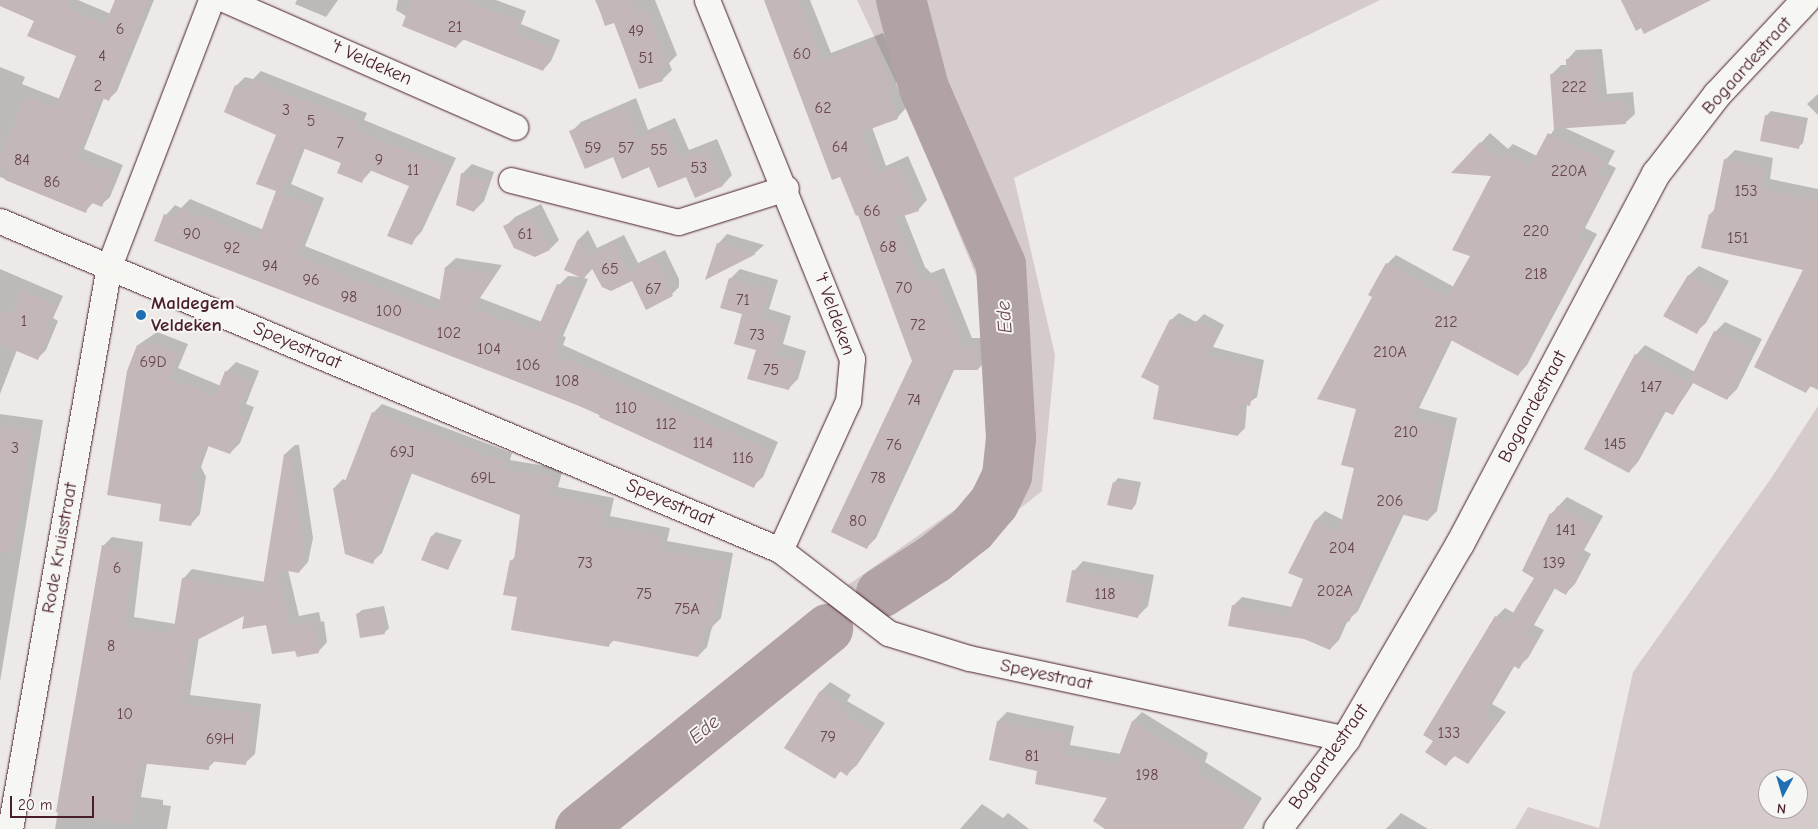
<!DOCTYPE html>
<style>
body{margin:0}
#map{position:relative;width:1818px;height:829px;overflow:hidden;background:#ece9e6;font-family:"Comic Neue",sans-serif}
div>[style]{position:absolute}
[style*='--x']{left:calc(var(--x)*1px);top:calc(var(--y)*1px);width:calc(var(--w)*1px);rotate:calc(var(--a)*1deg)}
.green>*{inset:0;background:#d4cbca}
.shadow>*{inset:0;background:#0003}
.river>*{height:50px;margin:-25px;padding:0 25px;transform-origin:25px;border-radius:25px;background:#b1a2a3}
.building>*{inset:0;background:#c4b7b7}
.roads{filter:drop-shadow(0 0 1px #4a1f2b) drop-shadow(0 0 1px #4a1f2b)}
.street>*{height:25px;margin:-12.5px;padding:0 12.5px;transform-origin:12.5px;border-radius:12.5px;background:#f6f6f2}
.secondary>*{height:28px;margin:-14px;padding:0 14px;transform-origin:14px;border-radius:14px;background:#f6f6f2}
.dots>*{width:14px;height:14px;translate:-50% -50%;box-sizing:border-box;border:2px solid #f6f6f2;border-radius:50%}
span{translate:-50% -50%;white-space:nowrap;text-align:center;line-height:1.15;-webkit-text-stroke:4px #f6f6f2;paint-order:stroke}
.number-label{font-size:16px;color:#68454e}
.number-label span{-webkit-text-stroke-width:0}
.street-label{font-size:19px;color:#4a1f2b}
.poi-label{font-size:19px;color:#4a1f2b;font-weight:700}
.left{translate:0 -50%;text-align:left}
.water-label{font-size:20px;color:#6e4d55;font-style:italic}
.north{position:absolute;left:1758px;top:769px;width:50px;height:50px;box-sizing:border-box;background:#f6f6f2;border:1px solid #b1a0a2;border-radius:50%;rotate:186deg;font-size:14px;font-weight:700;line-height:20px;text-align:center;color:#4a1f2b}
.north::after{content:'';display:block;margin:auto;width:18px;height:22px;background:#1f6fb2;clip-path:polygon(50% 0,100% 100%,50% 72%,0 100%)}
.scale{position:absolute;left:10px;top:796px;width:84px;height:22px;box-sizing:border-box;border:2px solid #4a1f2b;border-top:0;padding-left:6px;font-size:15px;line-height:18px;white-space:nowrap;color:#4a1f2b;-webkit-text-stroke:4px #f6f6f2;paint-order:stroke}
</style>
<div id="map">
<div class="green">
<i style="clip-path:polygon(857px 0,1380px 0,1014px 178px,1055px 355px,1042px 491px,888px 613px,848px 585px,990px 485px,977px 278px,902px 95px)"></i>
<i style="clip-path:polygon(evenodd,1818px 406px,1818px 829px,1515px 829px,1528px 807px,1599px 828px,1633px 672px,1770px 480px,1818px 406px,1768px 779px,1798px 779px,1798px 809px,1768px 809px,1768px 779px)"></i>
</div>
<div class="shadow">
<i style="clip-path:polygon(0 0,78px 0,111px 14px,116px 0,154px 0,117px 91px,108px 100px,104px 98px,84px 149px,123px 165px,110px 197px,101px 205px,94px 202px,85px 211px,0 177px,0 67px,25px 77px,22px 84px,60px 99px,77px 55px,35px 21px,0 5px)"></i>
<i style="clip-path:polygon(297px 0,338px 0,326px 17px,295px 4px)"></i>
<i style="clip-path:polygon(398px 0,496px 0,526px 11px,521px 24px,560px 40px,551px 61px,543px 70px,465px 38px,456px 47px,396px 10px)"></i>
<i style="clip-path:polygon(595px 0,655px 0,677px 55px,669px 63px,672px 70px,662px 80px,615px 22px,606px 24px)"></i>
<i style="clip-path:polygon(769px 0,810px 0,831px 53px,883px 33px,901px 78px,896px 83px,906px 108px,897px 118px,872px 127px,886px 166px,908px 156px,927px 200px,918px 210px,904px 214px,925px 267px,931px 273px,944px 268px,972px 338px,988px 338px,987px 360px,978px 369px,955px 368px,876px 538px,867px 547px,913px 361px,858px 214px)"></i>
<i style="clip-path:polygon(1602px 49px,1607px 94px,1633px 92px,1635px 114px,1625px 123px,1563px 127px,1615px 151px,1608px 164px,1616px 168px,1585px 228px,1597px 234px,1527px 365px,1518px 375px,1452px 340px,1419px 408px,1457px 418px,1437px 511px,1428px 520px,1404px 514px,1358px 611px,1348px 620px,1339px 640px,1330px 649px,1233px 606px,1242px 597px,1292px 607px,1304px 579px,1316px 520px,1325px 511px,1343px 520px,1356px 467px,1358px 408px,1374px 296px,1387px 264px,1396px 255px,1454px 287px,1472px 255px,1493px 175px,1454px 172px,1490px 133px,1508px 149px,1513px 144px,1537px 156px,1555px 128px,1551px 75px,1561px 65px,1567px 65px,1567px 60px,1576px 50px)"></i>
<i style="clip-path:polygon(261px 71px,367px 113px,364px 120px,456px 158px,422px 231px,413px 241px,411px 185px,372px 170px,361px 182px,343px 162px,305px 148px,291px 184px,324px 198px,305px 246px,441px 300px,446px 267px,456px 258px,502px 265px,480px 298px,542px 322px,559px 285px,568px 276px,581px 277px,565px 270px,579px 239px,588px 230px,597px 248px,624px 235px,638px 263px,665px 250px,679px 279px,679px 287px,669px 297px,632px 279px,593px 268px,584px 278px,588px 279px,563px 336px,566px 337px,563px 345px,778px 442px,763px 477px,753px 486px,166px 215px,175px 205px,181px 208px,190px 199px,264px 230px,278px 191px,278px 134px,236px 86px,245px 77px,253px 79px)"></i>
<i style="clip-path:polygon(1818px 94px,1818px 115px,1807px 104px)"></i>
<i style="clip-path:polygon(636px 98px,648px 130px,675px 118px,689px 150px,717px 139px,732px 175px,723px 185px,613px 155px,571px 132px,581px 122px)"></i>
<i style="clip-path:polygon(1771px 111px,1808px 118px,1803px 143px,1798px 147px,1761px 140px,1767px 115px)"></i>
<i style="clip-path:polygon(1735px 150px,1773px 158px,1770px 179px,1818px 189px,1818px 388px,1812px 385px,1805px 392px,1804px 269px,1710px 214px,1715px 209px,1725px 160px)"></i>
<i style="clip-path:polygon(472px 164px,494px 172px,484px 201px,474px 211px,457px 204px,462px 174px)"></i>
<i style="clip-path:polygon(541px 204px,559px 240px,550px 249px,535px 256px,505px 227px,515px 217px)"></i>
<i style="clip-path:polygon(727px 234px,764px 245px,755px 253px,708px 278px,718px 244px)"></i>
<i style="clip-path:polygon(1699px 266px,1729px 281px,1706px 323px,1696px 332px,1665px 316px,1689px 275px)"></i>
<i style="clip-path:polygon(0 269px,63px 296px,53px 318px,58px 321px,46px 350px,37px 359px,17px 350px,0 394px)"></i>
<i style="clip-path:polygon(740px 269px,778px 280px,769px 309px,791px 316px,783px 344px,806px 351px,798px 379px,788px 389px,758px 349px,730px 279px)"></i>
<i style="clip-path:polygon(1179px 313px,1196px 322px,1204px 314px,1224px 325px,1213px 347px,1264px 360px,1257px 397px,1247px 404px,1245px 428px,1238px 435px,1171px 320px)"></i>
<i style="clip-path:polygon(1725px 322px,1762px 339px,1737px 389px,1727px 399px,1694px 382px,1673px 414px,1666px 411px,1638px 462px,1629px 472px,1636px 355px,1645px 345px,1695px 372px,1715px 332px)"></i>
<i style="clip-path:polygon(157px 332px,188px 344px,178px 368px,221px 386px,226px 372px,236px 362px,259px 371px,246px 404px,254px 407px,240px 443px,230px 453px,209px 445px,201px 467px,206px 477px,200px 514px,191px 524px,162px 503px,128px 372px,138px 345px)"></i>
<i style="clip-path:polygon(382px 404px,512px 453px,510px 460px,563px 469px,558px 487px,614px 498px,610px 516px,670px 528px,667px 541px,733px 553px,721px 618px,712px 627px,707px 647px,698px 656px,614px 640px,608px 646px,519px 596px,511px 561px,515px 557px,521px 514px,412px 473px,382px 553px,372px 562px,346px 553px,334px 488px,343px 479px,347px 481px,373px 413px)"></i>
<i style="clip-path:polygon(0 414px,43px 420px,0 682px)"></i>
<i style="clip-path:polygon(295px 445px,299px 445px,313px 538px,308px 562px,299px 572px,288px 570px,299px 616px,319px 612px,321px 622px,324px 621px,327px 642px,318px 652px,296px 649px,267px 624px,246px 614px,199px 637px,190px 695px,261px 704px,255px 754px,245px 763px,216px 760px,208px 768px,147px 763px,141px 797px,163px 800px,163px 805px,171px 806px,167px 829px,55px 829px,103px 546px,112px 537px,143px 542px,134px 617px,176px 624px,183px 579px,192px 569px,265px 582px,285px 454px)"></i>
<i style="clip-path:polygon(1118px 478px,1141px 482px,1136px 504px,1132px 509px,1114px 483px)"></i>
<i style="clip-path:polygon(1567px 497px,1603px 516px,1584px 550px,1591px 554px,1575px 584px,1566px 593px,1555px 588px,1534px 625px,1544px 630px,1528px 658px,1518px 667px,1515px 665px,1492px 704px,1506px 712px,1468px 763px,1456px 755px,1446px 764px,1434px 741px,1496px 617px,1505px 608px,1514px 613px,1536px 577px,1523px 571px,1551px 514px)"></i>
<i style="clip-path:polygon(436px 532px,462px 540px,448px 569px,432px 536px)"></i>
<i style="clip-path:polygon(1083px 561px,1154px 575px,1148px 606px,1138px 616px,1074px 571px)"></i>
<i style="clip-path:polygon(384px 606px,389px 628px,384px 633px,357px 614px,362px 610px)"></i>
<i style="clip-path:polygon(830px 682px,851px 695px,847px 701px,885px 723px,857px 765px,847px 774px,841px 771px,835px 777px,786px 747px,821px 691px)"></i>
<i style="clip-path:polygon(1007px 712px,1074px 726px,1070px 745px,1121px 754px,1133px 721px,1142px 712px,1208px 753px,1205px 762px,1262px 798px,1243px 829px,1107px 829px,1109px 797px,992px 754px,998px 721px)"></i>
<i style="clip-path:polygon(982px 804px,1003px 818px,1008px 813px,1029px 829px,960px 829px)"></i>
<i style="clip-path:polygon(1401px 813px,1428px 829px,1386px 829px)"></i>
</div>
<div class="river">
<i style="--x:881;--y:593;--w:63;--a:-32.7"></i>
<i style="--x:934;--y:559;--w:48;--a:-38.3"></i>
<i style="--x:972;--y:529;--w:34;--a:-50"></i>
<i style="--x:994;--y:503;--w:30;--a:-64"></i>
<i style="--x:1007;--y:476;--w:38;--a:-84"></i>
<i style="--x:1011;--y:438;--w:173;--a:-93.3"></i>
<i style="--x:1001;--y:265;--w:193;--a:-113.5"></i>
<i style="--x:924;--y:88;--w:91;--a:-104.6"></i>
<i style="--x:580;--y:829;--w:319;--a:-38.9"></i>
</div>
<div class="building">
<i style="clip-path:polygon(0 0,69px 0,65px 7px,105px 24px,115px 0,149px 0,109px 101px,100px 97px,76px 158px,115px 173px,102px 207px,90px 202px,86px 213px,5px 180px,9px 170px,0 166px,0 158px,25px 97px,55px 108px,76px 56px,27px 36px,34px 21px,0 6px)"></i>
<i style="clip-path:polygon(412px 0,468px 0,473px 5px,518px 20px,513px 32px,552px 48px,543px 71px,460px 38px,456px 48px,402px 26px)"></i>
<i style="clip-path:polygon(596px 0,631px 0,636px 13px,646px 9px,668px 65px,658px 69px,663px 81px,639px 89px,614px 23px,605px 26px)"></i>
<i style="clip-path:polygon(764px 0,798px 0,822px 61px,874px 41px,893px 88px,887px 91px,898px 119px,862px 132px,877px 174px,899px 164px,919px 211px,894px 219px,917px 276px,922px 282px,934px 277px,963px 347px,979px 347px,978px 370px,950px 370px,867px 549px,831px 532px,912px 361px,858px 215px,856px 216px,840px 177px,832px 180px)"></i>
<i style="clip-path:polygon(1621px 0,1711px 0,1644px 34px,1641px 28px,1636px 31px)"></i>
<i style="clip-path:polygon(1593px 57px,1598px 103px,1624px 101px,1626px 124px,1554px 129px,1550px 74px,1566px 73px,1566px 59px)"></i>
<i style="clip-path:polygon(251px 79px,358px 122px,355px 130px,447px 167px,412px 245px,387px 236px,409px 186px,367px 169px,362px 183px,337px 173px,341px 163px,300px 147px,282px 194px,316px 208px,296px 256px,438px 311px,445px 267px,494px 274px,472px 308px,536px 332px,557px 284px,580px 288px,554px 345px,558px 346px,554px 354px,770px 451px,754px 488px,599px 417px,600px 414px,154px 241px,164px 214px,175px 218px,180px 208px,258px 240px,276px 191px,256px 184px,276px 135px,224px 112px,235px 85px,247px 90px)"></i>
<i style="clip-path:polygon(626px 107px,638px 139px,665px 127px,679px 159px,707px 148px,723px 186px,695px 198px,686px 177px,658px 188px,649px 167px,622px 179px,613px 157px,585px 169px,569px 131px)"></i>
<i style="clip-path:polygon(1765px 115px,1804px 122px,1799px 149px,1760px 141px)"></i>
<i style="clip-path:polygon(1548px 133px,1606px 160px,1600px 174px,1608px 178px,1577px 237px,1589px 244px,1518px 376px,1449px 339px,1410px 418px,1449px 427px,1428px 521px,1400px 514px,1349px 622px,1344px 620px,1330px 650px,1304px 639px,1228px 626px,1232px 605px,1287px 617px,1303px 579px,1288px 573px,1315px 520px,1339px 532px,1354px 468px,1341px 465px,1356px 409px,1317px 399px,1372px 297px,1368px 295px,1386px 263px,1447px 297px,1470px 256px,1452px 250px,1491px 176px,1451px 173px,1480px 142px,1500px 159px,1503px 152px,1530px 167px)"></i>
<i style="clip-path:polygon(1724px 159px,1764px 168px,1761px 189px,1818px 200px,1818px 390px,1810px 386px,1806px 393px,1754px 367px,1803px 270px,1701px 248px,1709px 214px,1713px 215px)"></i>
<i style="clip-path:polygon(461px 173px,486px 182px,474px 212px,456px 205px)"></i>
<i style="clip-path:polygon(531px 213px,550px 250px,535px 257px,514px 248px,503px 226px)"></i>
<i style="clip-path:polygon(578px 239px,587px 257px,614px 243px,628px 272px,655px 259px,673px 296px,646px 310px,632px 281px,611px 291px,602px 287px,590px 265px,584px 279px,564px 270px)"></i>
<i style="clip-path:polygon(717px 243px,756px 254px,705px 280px)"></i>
<i style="clip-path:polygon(1688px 275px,1720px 291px,1697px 334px,1663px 316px)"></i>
<i style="clip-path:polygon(729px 278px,769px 290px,760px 318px,782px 325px,774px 354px,797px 361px,789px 390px,747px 379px,756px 350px,734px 344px,742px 314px,720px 308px)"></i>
<i style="clip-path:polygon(22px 290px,56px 305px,46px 327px,51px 329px,38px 360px,0 344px,0 310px,11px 314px)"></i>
<i style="clip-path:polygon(1170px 319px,1191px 330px,1195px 321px,1218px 332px,1206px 355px,1258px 367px,1250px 406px,1241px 404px,1238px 436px,1153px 419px,1159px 386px,1141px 377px)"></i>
<i style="clip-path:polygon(1714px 331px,1753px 349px,1727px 400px,1689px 381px)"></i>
<i style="clip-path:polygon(146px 341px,179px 354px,169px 378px,215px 397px,225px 371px,250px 380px,237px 414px,246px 417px,230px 454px,205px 445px,192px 477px,197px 487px,197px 504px,191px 526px,159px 521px,161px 504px,107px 495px,127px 371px,137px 345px,144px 347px)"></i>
<i style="clip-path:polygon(1635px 354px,1690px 384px,1673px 415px,1662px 410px,1629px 473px,1584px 449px)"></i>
<i style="clip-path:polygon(372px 412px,504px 462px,502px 469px,554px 478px,550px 496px,605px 507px,601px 525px,661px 537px,659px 550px,724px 562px,712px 629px,706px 625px,698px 657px,610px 640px,609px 647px,511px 630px,517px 597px,503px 595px,510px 560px,514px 561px,520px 515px,408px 472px,373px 564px,345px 554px,333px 488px,341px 492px)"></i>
<i style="clip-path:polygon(0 426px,32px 431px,13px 553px,0 552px)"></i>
<i style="clip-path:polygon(284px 454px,290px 454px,304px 548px,299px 573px,276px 569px,290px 625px,310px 621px,312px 631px,315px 630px,319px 653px,297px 657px,295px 651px,272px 654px,266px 625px,242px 629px,244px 616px,191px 643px,181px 704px,252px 713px,246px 765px,209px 761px,209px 770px,139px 763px,130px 824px,56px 812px,102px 545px,134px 551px,125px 627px,173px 634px,182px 578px,262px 592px)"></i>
<i style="clip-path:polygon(1113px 482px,1137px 487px,1132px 510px,1107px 505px)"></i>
<i style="clip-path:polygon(1557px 506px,1594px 526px,1576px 560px,1583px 563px,1566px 595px,1552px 587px,1526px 634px,1536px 640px,1519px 669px,1512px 665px,1484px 714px,1498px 722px,1468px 764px,1453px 755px,1446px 766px,1425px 752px,1433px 741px,1423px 735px,1495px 616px,1507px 623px,1534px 578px,1522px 571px,1550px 513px,1553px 515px)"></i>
<i style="clip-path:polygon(431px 536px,458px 545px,448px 570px,421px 560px)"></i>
<i style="clip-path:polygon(1072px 570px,1145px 585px,1138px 618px,1066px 602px)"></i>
<i style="clip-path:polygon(380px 610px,385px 634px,360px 638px,356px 614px)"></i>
<i style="clip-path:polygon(820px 691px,842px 705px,839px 711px,876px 733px,847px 776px,840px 771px,835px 779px,784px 748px)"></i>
<i style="clip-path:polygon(997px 721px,1066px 734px,1062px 754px,1116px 764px,1132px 721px,1199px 762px,1196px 771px,1254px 807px,1240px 829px,1105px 829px,1093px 821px,1107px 798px,1035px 784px,1037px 771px,989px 760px)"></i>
</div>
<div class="roads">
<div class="street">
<i style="--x:226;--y:0;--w:316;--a:23.7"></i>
<i style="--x:707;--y:0;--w:387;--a:68"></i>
<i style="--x:852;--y:359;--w:42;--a:95.4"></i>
<i style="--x:848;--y:401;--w:164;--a:114.5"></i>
<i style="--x:511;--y:180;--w:172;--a:14.1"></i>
<i style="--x:678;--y:222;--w:113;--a:-17.5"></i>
<i style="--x:0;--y:221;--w:847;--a:22.87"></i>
<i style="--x:780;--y:550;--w:136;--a:37.5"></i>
<i style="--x:888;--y:633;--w:85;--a:17.2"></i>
<i style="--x:969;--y:658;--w:386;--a:12.1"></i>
<i style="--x:10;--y:829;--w:572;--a:-80.03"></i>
<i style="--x:109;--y:266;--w:285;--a:-69"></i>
</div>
<div class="secondary">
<i style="--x:1278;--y:829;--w:113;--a:-52.9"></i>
<i style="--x:1346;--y:739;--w:226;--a:-59.7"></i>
<i style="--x:1460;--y:544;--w:419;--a:-62.1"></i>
<i style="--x:1656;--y:174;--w:100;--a:-52.3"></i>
<i style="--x:1717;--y:95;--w:130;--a:-46.9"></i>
</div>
</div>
<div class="dots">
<i style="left:141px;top:315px;background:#1f6fb2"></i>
</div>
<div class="number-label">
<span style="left:455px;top:27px">21</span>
<span style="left:120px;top:29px">6</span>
<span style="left:636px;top:31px">49</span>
<span style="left:802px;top:54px">60</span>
<span style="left:102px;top:56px">4</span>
<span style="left:646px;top:58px">51</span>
<span style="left:98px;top:86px">2</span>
<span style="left:1574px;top:87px">222</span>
<span style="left:823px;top:108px">62</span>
<span style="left:286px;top:110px">3</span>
<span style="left:311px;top:121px">5</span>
<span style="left:340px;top:143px">7</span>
<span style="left:840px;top:147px">64</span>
<span style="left:593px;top:148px">59</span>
<span style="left:626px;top:148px">57</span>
<span style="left:659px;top:150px">55</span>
<span style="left:22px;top:160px">84</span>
<span style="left:379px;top:160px">9</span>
<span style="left:699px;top:168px">53</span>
<span style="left:413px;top:170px">11</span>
<span style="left:1569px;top:171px">220A</span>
<span style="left:52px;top:182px">86</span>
<span style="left:1746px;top:191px">153</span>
<span style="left:872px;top:211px">66</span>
<span style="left:1536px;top:231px">220</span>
<span style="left:192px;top:234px">90</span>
<span style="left:525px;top:234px">61</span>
<span style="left:1738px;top:238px">151</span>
<span style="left:888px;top:247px">68</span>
<span style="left:232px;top:248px">92</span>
<span style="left:270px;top:266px">94</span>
<span style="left:610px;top:269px">65</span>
<span style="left:1536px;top:274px">218</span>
<span style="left:311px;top:280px">96</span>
<span style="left:904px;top:288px">70</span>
<span style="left:653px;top:289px">67</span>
<span style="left:349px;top:297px">98</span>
<span style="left:743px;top:300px">71</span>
<span style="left:389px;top:311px">100</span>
<span style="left:24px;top:321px">1</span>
<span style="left:1446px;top:322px">212</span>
<span style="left:918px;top:325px">72</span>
<span style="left:449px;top:333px">102</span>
<span style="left:757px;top:335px">73</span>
<span style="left:489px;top:349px">104</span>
<span style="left:1390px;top:352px">210A</span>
<span style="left:153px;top:362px">69D</span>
<span style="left:528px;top:365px">106</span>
<span style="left:771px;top:370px">75</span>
<span style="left:567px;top:381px">108</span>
<span style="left:1651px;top:387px">147</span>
<span style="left:914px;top:400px">74</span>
<span style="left:626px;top:408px">110</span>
<span style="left:666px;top:424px">112</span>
<span style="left:1406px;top:432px">210</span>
<span style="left:703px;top:443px">114</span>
<span style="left:1615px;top:444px">145</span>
<span style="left:894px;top:445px">76</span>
<span style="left:15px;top:448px">3</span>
<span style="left:402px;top:452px">69J</span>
<span style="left:743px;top:458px">116</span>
<span style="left:483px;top:478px">69L</span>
<span style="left:878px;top:478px">78</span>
<span style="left:1390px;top:501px">206</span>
<span style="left:858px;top:521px">80</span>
<span style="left:1566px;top:530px">141</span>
<span style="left:1342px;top:548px">204</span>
<span style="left:585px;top:563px">73</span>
<span style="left:1554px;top:563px">139</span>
<span style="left:117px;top:568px">6</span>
<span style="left:1335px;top:591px">202A</span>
<span style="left:644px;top:594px">75</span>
<span style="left:1105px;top:594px">118</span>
<span style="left:687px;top:609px">75A</span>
<span style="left:111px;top:646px">8</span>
<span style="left:125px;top:714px">10</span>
<span style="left:1449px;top:733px">133</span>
<span style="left:828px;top:737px">79</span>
<span style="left:220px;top:739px">69H</span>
<span style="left:1032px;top:756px">81</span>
<span style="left:1147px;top:775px">198</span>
</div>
<div class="street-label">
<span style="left:371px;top:63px;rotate:24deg">'t Veldeken</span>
<span style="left:1747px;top:66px;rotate:-48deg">Bogaardestraat</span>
<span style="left:834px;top:314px;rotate:70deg">'t Veldeken</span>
<span style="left:297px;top:346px;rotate:23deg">Speyestraat</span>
<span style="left:1533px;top:407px;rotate:-62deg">Bogaardestraat</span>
<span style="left:670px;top:503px;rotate:23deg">Speyestraat</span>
<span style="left:60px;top:548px;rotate:-80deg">Rode Kruisstraat</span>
<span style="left:1046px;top:675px;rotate:12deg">Speyestraat</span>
<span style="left:1329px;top:757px;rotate:-55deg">Bogaardestraat</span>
</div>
<div class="poi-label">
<span class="left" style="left:151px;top:315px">Maldegem<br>Veldeken</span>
</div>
<div class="water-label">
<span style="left:1004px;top:317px;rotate:-94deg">Ede</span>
<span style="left:704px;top:729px;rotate:-39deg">Ede</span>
</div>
<div class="north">N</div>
<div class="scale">20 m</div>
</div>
